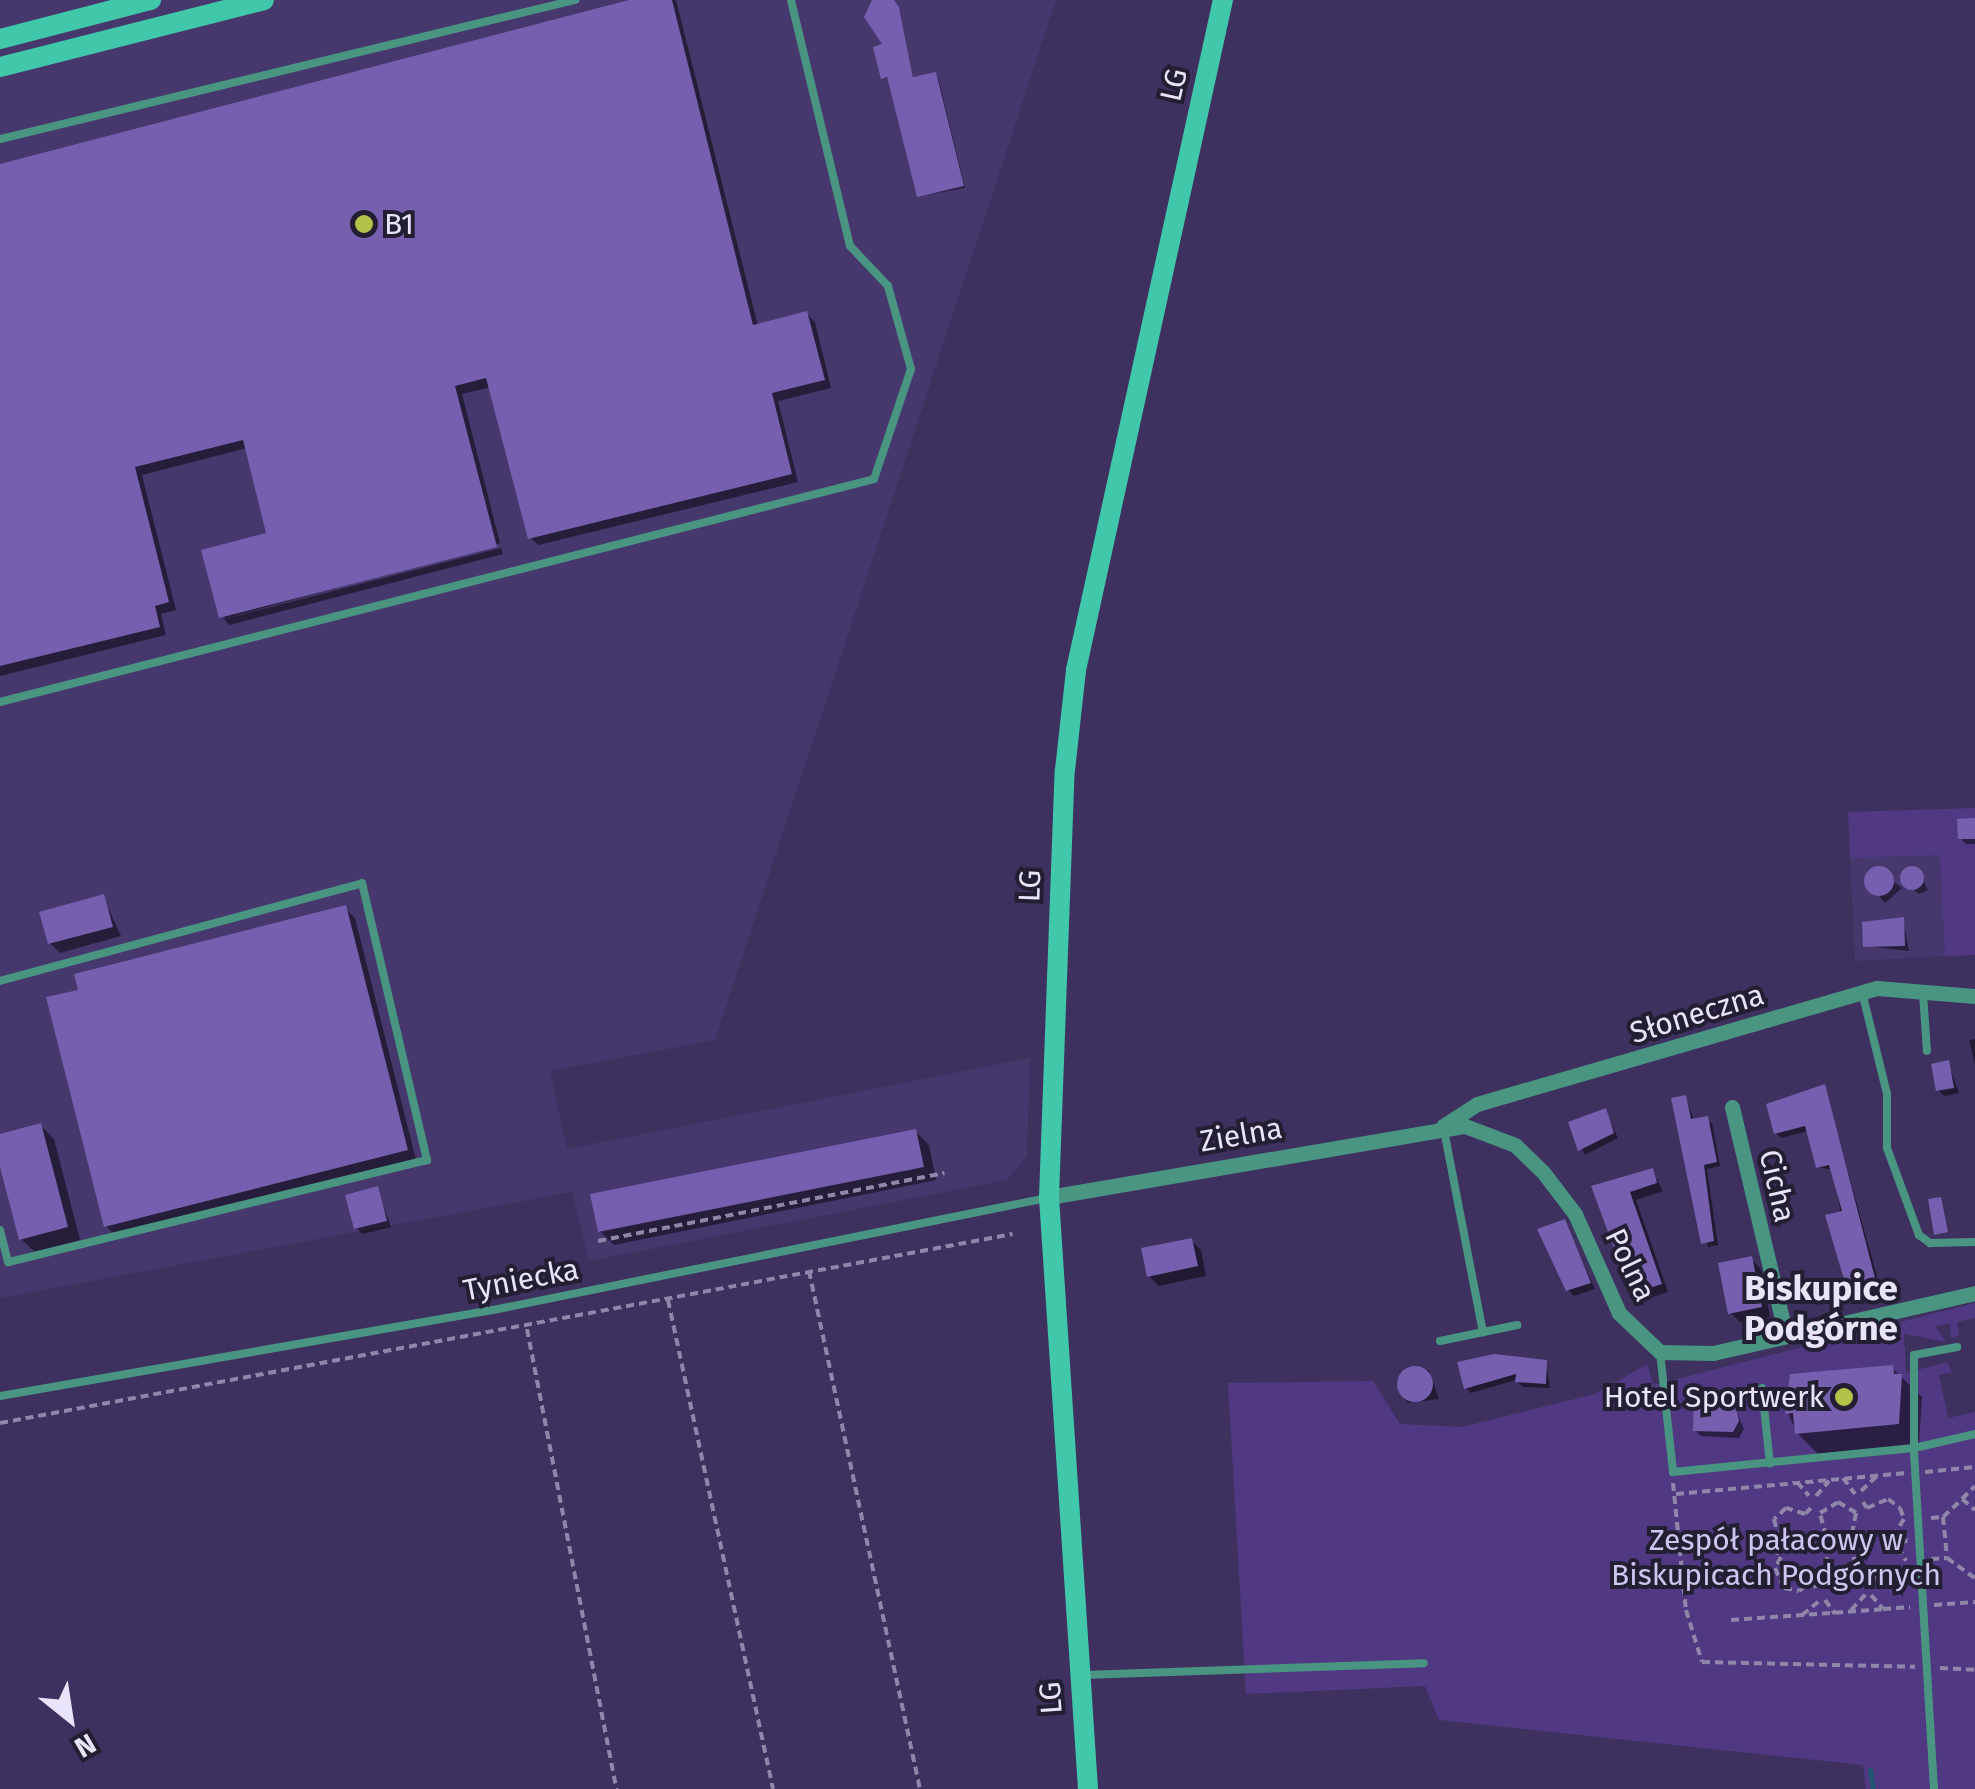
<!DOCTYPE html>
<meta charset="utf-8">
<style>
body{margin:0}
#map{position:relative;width:1975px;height:1789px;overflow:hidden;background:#3e315f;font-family:"Fira Sans",sans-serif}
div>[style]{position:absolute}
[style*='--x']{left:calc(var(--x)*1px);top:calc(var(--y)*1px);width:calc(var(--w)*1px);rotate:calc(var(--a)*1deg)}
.built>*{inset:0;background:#46376c}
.green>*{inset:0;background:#503982}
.shadow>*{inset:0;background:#0007}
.stream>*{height:5px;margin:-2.5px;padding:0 2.5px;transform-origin:2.5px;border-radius:2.5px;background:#215773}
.building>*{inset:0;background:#755fae}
.round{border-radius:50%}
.path>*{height:4px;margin-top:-2px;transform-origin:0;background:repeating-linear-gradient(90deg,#8f86a9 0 8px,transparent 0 13px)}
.lane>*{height:8px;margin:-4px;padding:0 4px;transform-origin:4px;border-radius:4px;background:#499582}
.street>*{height:15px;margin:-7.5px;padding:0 7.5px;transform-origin:7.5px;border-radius:7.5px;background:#499582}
.secondary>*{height:20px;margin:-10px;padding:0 10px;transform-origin:10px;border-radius:10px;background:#41c7aa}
.dots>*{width:28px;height:28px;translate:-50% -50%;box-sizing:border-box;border:5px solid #231e32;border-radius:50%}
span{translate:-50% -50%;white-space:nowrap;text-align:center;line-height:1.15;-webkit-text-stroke:8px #231e32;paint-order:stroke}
.street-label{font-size:30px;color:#e9e4fb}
.poi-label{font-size:30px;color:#e9e4fb}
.left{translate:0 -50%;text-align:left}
.right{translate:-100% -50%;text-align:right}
.park-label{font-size:30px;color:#cec5f0}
.quarter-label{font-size:35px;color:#e9e4fb;font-weight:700}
.north{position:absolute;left:20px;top:1669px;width:100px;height:100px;-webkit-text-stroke:8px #231e32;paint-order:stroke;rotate:150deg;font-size:28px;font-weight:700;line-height:40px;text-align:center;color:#e9e4fb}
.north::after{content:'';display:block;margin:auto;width:35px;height:45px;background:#e9e4fb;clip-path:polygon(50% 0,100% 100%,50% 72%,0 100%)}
</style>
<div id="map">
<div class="built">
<i style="clip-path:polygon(0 0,1056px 0,715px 1040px,550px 1071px,567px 1149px,1030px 1058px,1027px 1156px,1007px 1180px,589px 1261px,572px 1192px,0 1298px)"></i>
<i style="clip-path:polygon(1940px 854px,1945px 956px,1855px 961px,1850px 858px)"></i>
</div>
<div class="green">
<i style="clip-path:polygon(1975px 808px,1975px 955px,1945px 956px,1940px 855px,1850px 858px,1848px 812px)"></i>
<i style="clip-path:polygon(1975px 1303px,1975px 1318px,1957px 1322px,1959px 1335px,1951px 1339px,1950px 1323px,1935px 1326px,1946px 1342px,1904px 1334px,1906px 1373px,1947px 1362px,1952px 1372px,1939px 1375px,1948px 1418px,1975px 1412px,1975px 1789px,1866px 1789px,1863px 1765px,1439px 1720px,1425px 1686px,1246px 1694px,1228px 1383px,1373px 1381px,1400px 1424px,1462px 1427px,1595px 1394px,1647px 1364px,1653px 1385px)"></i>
</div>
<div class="shadow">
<i style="clip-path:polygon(639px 0,676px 0,758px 326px,807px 314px,815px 322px,831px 388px,778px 401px,798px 482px,538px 545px,530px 537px,491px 387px,462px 394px,500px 543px,223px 619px,269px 535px,247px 448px,142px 475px,176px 610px,161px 614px,166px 635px,0 676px,0 166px)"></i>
<i style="clip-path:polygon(887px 0,900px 12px,914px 80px,938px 77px,965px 188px,919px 196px,890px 79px,884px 77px)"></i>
<i style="clip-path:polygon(501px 548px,503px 554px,229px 625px,224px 619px)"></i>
<i style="clip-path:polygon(1975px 821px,1975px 844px,1966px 844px,1960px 838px)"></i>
<i style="clip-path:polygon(1876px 870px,1902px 888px,1885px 903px,1867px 881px)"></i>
<i style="clip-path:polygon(1917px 870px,1928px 890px,1919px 894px,1900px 879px)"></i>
<i style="clip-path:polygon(103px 897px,121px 936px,60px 953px,50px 943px)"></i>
<i style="clip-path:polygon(345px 908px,355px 918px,416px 1160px,116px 1236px,106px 1226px)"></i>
<i style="clip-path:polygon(1903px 920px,1909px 951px,1865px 946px)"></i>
<i style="clip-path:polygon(1975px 1039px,1975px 1064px,1969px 1040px)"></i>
<i style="clip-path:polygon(1948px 1063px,1959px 1093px,1944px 1096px,1938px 1090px)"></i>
<i style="clip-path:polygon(1824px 1086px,1880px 1287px,1857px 1303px,1833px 1170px,1818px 1167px,1808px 1131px,1781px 1138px,1776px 1133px)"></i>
<i style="clip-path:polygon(1686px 1098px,1694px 1121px,1712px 1123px,1720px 1166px,1707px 1169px,1718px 1245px,1708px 1247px)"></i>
<i style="clip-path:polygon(1605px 1111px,1618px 1138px,1585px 1155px,1571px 1123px)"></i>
<i style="clip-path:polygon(41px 1126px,54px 1139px,80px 1240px,35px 1252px,21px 1239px,0 1136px)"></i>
<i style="clip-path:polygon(915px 1131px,929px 1145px,936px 1180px,614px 1245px,600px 1231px)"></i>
<i style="clip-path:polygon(1652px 1171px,1663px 1191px,1636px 1200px,1668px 1292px,1641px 1301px,1594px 1187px)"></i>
<i style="clip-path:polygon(377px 1189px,391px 1227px,362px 1234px,356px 1228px)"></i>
<i style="clip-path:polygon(1564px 1222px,1595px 1289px,1574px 1296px,1568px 1290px)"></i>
<i style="clip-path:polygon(1191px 1240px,1201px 1250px,1206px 1276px,1159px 1286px,1149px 1276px)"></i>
<i style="clip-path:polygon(1751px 1259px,1761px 1269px,1770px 1317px,1740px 1322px,1730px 1312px)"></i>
<i style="clip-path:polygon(1546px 1363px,1550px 1388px,1523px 1387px,1516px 1380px,1471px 1393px,1466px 1388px)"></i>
<i style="clip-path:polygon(1892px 1368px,1922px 1397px,1919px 1444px,1818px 1454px,1797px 1433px,1788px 1413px)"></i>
<i style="clip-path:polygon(1429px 1370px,1439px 1399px,1407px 1403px,1397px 1378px)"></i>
<i style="clip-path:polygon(1733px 1403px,1744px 1429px,1739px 1438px,1701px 1436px,1695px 1430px)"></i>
</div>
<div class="stream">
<i style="--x:1870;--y:1770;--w:19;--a:81"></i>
</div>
<div class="building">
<i style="clip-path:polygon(629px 0,672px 0,753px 325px,807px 311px,825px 380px,772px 393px,792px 474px,528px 539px,486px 378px,455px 386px,497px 547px,219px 618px,201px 550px,266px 533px,243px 440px,135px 467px,169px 602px,155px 606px,160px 627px,0 666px,0 164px)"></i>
<i style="clip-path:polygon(872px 0,894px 0,899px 7px,913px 77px,936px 72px,964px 186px,917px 197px,887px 77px,881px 79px,873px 47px,882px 44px,864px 17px)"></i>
<i style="clip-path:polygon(1975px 818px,1975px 839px,1958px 839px,1957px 819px)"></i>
<i class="round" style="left:1864px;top:866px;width:30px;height:30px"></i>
<i class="round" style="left:1900px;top:866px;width:24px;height:24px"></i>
<i style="clip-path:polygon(104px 894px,113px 927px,48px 944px,39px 912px)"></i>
<i style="clip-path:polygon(346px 905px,408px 1150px,104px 1227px,46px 997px,78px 990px,74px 974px)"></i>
<i style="clip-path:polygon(1904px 917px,1905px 946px,1863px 947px,1862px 922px)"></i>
<i style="clip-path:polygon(1949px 1060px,1954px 1088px,1936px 1091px,1931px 1064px)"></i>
<i style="clip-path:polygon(1825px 1084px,1876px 1282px,1865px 1286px,1867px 1295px,1850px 1300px,1825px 1215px,1842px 1211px,1829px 1165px,1816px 1168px,1805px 1126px,1774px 1134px,1766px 1104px)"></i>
<i style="clip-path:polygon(1686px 1095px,1691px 1119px,1708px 1116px,1717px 1162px,1704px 1165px,1714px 1241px,1701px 1244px,1671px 1098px)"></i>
<i style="clip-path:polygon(1606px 1108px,1614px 1133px,1578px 1151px,1568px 1122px)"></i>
<i style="clip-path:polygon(41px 1123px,68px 1227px,19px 1240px,0 1167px,0 1134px)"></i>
<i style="clip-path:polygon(916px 1129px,924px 1167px,598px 1232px,590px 1194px)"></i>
<i style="clip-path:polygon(1653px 1168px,1657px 1183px,1630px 1192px,1662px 1284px,1631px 1294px,1591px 1186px)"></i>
<i style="clip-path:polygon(378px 1186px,387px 1221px,354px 1229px,345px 1195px)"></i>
<i style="clip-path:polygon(1941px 1197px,1948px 1232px,1934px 1235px,1928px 1199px)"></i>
<i style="clip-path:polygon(1565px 1219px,1591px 1283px,1566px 1291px,1537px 1229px)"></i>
<i style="clip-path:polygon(1192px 1238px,1198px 1266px,1147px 1277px,1141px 1248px)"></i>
<i style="clip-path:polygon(1752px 1256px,1762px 1307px,1728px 1314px,1718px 1263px)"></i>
<i style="clip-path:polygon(1494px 1354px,1547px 1360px,1546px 1384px,1515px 1382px,1516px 1374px,1464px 1389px,1457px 1362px)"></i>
<i style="clip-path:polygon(1893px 1365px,1894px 1374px,1902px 1374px,1899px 1424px,1795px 1434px,1793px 1413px,1785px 1414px,1790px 1374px)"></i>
<i class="round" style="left:1397px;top:1366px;width:36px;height:36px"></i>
<i style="clip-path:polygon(1694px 1399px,1734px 1400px,1739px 1421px,1733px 1432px,1693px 1431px)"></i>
</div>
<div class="path">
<i style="--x:598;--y:1241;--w:353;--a:-11.1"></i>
<i style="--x:809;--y:1271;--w:530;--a:77.91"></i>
<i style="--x:668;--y:1300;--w:500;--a:77.88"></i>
<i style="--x:527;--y:1329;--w:469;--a:79"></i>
<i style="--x:0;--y:1423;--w:1030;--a:-10.57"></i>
<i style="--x:1925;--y:1472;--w:50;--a:-5.7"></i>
<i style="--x:1843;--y:1478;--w:20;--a:53"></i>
<i style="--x:1797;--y:1482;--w:18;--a:49"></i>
<i style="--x:1673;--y:1483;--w:128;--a:84.2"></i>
<i style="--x:1686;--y:1610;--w:54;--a:72.9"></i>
<i style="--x:1702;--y:1662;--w:213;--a:1.3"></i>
<i style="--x:1861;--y:1491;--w:23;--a:-43"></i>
<i style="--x:1676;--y:1494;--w:231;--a:-5.2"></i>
<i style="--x:1816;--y:1496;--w:20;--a:-49"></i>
<i style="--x:1962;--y:1499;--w:18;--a:-45"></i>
<i style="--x:1863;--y:1502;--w:7;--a:56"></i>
<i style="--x:1867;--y:1508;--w:23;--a:-23"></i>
<i style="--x:1888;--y:1499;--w:15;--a:37"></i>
<i style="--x:1900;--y:1508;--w:12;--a:70"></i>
<i style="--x:1904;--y:1519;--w:15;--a:122"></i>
<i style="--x:1896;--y:1532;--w:14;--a:36"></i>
<i style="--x:1907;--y:1540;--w:11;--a:142"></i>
<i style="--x:1898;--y:1547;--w:16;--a:60"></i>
<i style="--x:1811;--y:1508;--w:8;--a:135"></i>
<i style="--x:1805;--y:1514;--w:20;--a:-162"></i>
<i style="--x:1786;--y:1508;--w:16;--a:137"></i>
<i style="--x:1774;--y:1519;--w:26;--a:77"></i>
<i style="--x:1780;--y:1544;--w:7;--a:146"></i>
<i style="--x:1774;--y:1548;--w:11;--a:52"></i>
<i style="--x:1781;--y:1557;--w:13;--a:119"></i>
<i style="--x:1775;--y:1568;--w:22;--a:66"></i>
<i style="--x:1784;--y:1588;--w:15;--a:11"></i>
<i style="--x:1799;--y:1591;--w:16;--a:-38"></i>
<i style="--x:1812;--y:1581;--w:9;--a:58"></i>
<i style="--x:1943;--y:1517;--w:40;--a:84.3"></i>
<i style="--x:1931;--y:1518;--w:12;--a:-5"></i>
<i style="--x:1943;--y:1517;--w:26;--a:-43"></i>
<i style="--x:1962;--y:1499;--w:17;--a:40"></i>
<i style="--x:1826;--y:1536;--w:24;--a:-105"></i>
<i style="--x:1820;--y:1513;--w:21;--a:-31"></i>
<i style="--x:1838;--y:1502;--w:21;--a:31"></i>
<i style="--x:1856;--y:1513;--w:21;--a:101"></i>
<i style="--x:1827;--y:1557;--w:23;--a:95"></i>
<i style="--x:1825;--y:1580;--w:21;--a:25"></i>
<i style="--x:1844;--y:1589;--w:20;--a:-37"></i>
<i style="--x:1860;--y:1577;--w:23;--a:-108"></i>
<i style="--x:1931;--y:1559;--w:16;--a:-4"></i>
<i style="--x:1947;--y:1558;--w:34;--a:36"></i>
<i style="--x:1867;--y:1584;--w:9;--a:-49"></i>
<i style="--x:1873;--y:1577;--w:18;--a:27"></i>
<i style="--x:1889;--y:1585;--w:23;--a:-40"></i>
<i style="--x:1871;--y:1595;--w:18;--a:49"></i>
<i style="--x:1883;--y:1609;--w:27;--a:-4"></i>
<i style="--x:1825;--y:1600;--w:17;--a:54"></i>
<i style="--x:1934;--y:1605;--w:41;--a:-4.2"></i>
<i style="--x:1851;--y:1610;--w:21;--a:-47"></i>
<i style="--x:1802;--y:1615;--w:21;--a:-39"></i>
<i style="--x:1731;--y:1620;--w:152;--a:-4.1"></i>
<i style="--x:1940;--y:1668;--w:35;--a:3"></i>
</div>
<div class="lane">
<i style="--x:0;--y:139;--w:592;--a:-13.59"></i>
<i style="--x:0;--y:702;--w:902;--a:-14.31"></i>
<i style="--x:874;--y:479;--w:116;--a:-71.4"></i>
<i style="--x:911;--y:369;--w:86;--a:-105.5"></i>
<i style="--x:888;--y:286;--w:55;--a:-133.5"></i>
<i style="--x:850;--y:246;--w:253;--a:-103.5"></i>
<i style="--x:0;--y:981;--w:375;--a:-15.1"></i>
<i style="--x:362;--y:883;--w:285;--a:76.8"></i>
<i style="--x:427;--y:1160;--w:431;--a:166.3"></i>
<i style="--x:8;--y:1262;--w:33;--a:-104"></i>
<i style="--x:1862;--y:992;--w:105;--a:76.2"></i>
<i style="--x:1887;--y:1094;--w:54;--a:90"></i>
<i style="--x:1887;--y:1148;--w:93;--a:69.8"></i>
<i style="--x:1919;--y:1235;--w:14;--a:36"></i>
<i style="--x:1930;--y:1243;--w:45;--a:-1.3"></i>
<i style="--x:1923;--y:993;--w:58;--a:86.1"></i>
<i style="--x:1444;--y:1130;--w:206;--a:79.1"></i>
<i style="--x:1440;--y:1341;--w:79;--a:-11.7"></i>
<i style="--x:1660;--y:1352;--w:121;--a:83.8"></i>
<i style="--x:1673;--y:1472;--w:242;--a:-5.7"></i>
<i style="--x:1914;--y:1448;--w:93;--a:-90"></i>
<i style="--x:1914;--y:1355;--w:44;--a:-10.5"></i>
<i style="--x:1762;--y:1388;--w:76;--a:84"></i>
<i style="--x:0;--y:1396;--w:500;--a:-9.9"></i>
<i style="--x:493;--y:1310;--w:565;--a:-11.43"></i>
<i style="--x:1084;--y:1675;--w:340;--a:-2"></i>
<i style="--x:1934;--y:1789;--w:342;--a:-93.4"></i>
<i style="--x:1914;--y:1448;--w:63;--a:-12.9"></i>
</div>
<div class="street">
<i style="--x:1732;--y:1107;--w:234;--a:76.7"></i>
<i style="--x:1443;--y:1126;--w:40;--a:-32.9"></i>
<i style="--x:1477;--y:1104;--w:416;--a:-16.2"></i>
<i style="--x:1877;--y:988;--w:98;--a:4.7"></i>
<i style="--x:1049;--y:1197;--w:422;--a:-9.7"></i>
<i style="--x:1465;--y:1126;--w:53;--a:20.8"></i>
<i style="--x:1515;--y:1145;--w:39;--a:44"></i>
<i style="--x:1543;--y:1172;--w:53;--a:52.7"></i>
<i style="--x:1575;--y:1214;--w:108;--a:66"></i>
<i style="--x:1619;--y:1313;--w:57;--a:43.6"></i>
<i style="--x:1660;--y:1352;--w:53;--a:1.1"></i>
<i style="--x:1713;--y:1353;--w:269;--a:-12.9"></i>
</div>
<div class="secondary">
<i style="--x:0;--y:39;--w:156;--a:-14.5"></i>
<i style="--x:0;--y:67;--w:272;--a:-14.2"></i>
<i style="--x:1088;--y:1789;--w:593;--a:-93.77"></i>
<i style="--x:1049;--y:1197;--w:427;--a:-87.9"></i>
<i style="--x:1065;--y:770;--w:101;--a:-83.7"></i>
<i style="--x:1076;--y:670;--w:686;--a:-77.63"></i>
</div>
<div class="dots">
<i style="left:364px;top:224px;background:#b5c249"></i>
<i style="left:1844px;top:1397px;background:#b5c249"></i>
</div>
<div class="street-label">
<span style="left:1174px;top:85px;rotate:-77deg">LG</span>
<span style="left:1030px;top:886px;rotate:-88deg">LG</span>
<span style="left:1697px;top:1014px;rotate:-17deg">Słoneczna</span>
<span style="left:1241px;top:1135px;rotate:-10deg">Zielna</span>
<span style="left:1777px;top:1186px;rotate:77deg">Cicha</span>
<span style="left:1630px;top:1265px;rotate:64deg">Polna</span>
<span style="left:521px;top:1280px;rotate:-11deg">Tyniecka</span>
<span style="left:1051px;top:1698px;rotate:-94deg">LG</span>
</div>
<div class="poi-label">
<span class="left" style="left:384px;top:224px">B1</span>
<span class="right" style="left:1824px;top:1397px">Hotel Sportwerk</span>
</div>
<div class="park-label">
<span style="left:1776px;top:1557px">Zespół pałacowy w<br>Biskupicach Podgórnych</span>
</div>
<div class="quarter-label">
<span style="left:1821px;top:1308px">Biskupice<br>Podgórne</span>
</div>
<div class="north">N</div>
</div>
